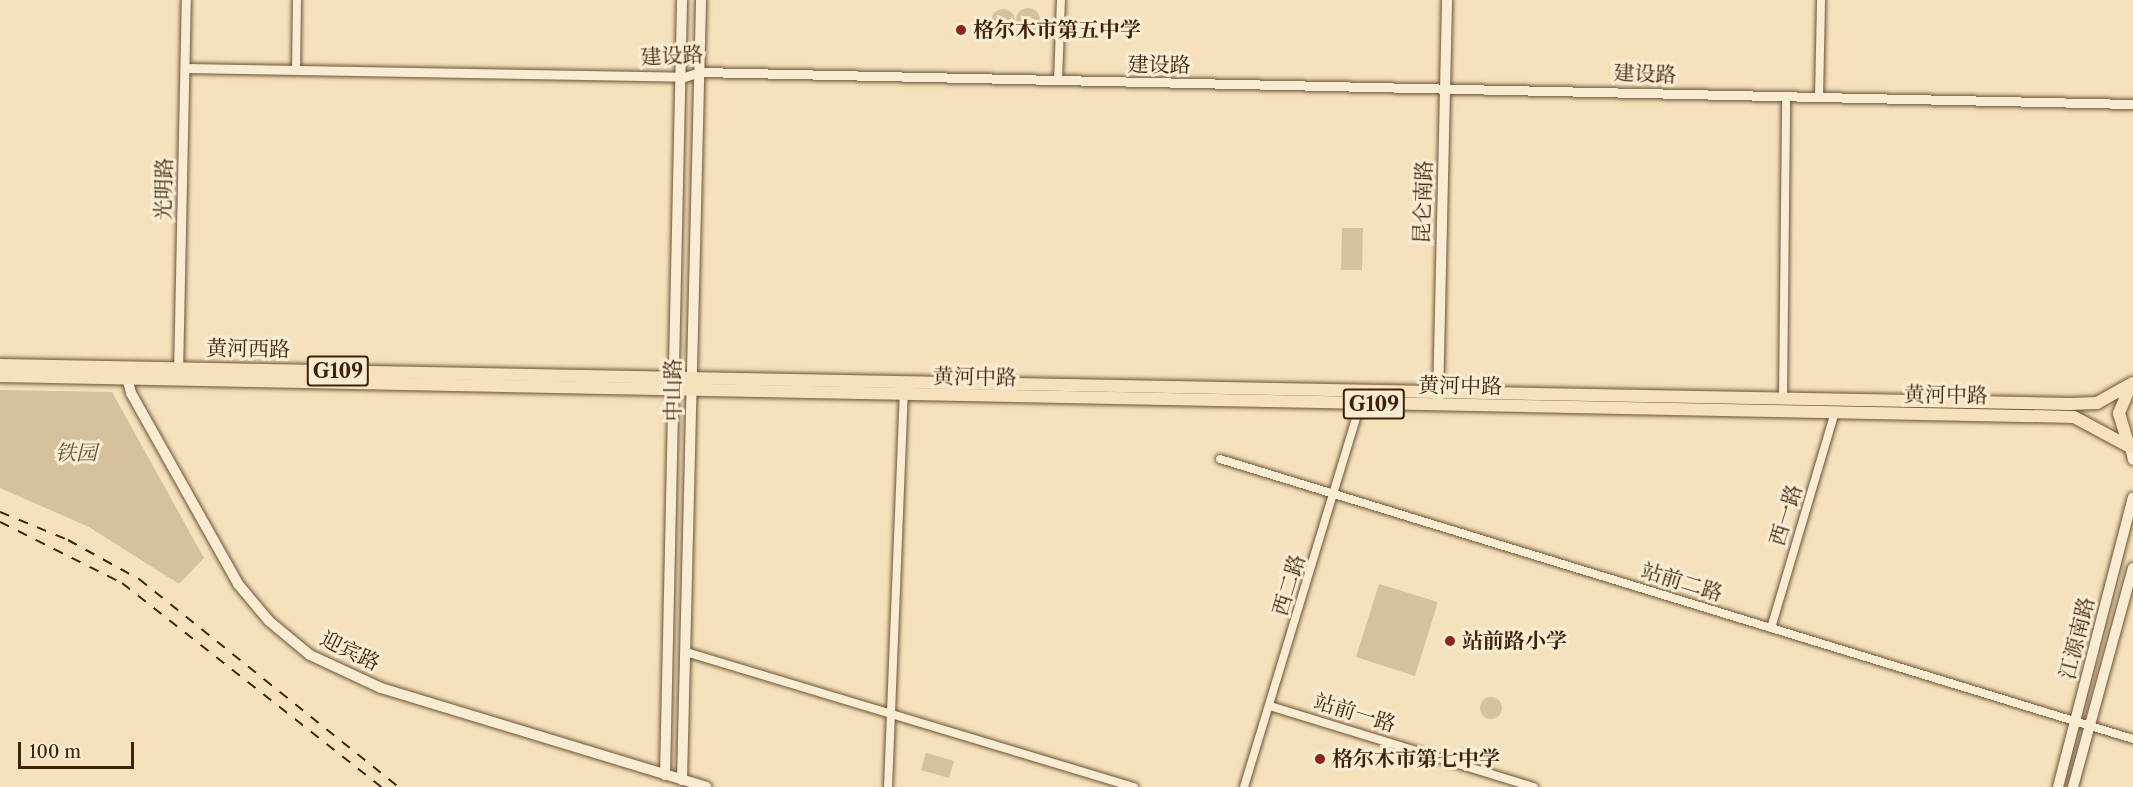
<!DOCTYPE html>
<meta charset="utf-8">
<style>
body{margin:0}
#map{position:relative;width:2133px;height:787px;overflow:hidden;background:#f5e2bc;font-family:"Libre Caslon Text","Noto Serif SC",serif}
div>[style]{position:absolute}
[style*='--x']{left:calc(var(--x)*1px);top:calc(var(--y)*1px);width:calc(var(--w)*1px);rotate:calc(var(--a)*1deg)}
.green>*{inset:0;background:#d6c19d}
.round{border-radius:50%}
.roads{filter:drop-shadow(0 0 2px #6d5235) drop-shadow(0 0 2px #6d5235)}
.minor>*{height:8px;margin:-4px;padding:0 4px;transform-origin:4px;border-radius:4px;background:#f8ecd3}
.tertiary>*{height:9px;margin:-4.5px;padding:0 4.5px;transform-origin:4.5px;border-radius:4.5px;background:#f8ecd3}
.secondary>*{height:10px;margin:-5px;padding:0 5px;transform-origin:5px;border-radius:5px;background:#f8ecd3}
.trunk>*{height:12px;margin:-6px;padding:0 6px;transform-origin:6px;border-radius:6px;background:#f5e2bc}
.rail>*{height:2px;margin-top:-1px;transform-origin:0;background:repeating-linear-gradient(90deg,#402208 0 10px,transparent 0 20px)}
.dots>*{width:16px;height:16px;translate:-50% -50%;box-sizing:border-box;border:3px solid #f8ecd3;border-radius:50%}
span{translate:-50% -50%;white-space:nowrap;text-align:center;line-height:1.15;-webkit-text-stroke:6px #f8ecd3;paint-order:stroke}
.shield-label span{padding:2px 4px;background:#f8ecd3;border:2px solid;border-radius:4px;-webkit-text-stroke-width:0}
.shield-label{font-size:20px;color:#402208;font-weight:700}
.poi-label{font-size:21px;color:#402208;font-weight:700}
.left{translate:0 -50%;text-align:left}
.street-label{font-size:21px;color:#402208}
.park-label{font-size:21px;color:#664a2d;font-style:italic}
.scale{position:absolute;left:18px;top:742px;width:116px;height:27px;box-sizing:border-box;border:3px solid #402208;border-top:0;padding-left:8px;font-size:18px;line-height:21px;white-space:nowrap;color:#402208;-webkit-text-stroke:4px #f8ecd3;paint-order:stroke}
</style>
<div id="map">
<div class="green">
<i class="round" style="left:1016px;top:8px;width:24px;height:24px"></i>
<i class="round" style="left:991px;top:9px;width:24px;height:24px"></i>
<i style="clip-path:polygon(1342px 228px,1363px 228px,1362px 270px,1341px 270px)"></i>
<i style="clip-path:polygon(0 390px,112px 392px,204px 558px,179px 584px,89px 527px,0 488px)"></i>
<i style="clip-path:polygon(1379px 584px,1438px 602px,1415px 676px,1356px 657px)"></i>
<i class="round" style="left:1480px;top:697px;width:22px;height:22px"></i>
<i style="clip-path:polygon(926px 753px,954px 761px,949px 778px,921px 770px)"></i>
</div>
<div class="roads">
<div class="minor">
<i style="--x:296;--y:70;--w:70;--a:-89.2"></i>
<i style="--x:1058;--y:81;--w:81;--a:-87.9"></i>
<i style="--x:1819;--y:98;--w:98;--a:-88.8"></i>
<i style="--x:1783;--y:399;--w:302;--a:-89.4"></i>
<i style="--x:1220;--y:459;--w:955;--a:17.05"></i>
<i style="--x:1771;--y:628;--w:225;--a:-73.5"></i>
<i style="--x:686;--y:652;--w:468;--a:16.8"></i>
<i style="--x:1270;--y:706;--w:276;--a:17.1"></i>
<i style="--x:888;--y:787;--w:397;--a:-87.7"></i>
<i style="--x:1244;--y:787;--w:406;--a:-73.1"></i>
</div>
<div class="tertiary">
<i style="--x:185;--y:68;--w:499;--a:1"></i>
<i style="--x:684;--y:77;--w:17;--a:-17"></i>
<i style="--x:700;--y:72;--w:1433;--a:1.28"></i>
<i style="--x:178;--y:373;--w:373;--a:-88.8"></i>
</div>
<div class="secondary">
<i style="--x:126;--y:373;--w:21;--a:76"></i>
<i style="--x:131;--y:393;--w:219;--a:60.7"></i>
<i style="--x:238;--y:584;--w:48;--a:50"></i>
<i style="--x:269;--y:621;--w:53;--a:39.7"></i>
<i style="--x:310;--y:655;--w:78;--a:24.9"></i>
<i style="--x:381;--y:688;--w:340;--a:16.9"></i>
<i style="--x:1438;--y:399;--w:399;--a:-88.7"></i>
<i style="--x:2130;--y:447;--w:13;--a:77"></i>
<i style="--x:665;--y:775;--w:775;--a:-88.74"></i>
<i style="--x:682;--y:780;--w:780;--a:-88.6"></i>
<i style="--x:2058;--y:787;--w:299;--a:-75.5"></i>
<i style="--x:2073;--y:787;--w:227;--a:-74.7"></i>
</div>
<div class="trunk">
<i style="--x:0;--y:365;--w:2070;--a:1.08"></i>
<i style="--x:2070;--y:404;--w:27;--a:-2"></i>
<i style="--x:2097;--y:403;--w:41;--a:-29.1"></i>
<i style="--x:0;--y:376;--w:2074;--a:1.13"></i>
<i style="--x:2074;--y:417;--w:64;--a:28.2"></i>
<i style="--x:2128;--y:443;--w:31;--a:-107"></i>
<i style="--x:2119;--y:413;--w:28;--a:-67"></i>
</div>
</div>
<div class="rail">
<i style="--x:0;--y:512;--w:74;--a:22.4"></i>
<i style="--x:68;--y:540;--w:81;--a:28.8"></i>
<i style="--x:139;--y:579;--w:333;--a:38.7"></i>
<i style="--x:0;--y:522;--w:136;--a:26.6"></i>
<i style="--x:122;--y:583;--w:330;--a:38.2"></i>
</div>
<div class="dots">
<i style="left:961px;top:30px;background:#8f2418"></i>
<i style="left:1450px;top:641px;background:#8f2418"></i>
<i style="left:1320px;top:759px;background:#8f2418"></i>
</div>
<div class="shield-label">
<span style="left:338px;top:371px">G109</span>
<span style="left:1374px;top:404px">G109</span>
</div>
<div class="poi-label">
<span class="left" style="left:973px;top:30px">格尔木市第五中学</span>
<span class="left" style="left:1462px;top:641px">站前路小学</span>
<span class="left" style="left:1332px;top:759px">格尔木市第七中学</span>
</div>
<div class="street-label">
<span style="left:672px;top:56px;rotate:-3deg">建设路</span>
<span style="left:1159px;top:65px;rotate:1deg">建设路</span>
<span style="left:1645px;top:74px;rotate:2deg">建设路</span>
<span style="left:164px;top:189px;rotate:-89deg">光明路</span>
<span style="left:1423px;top:202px;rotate:-88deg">昆仑南路</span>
<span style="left:248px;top:349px;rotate:1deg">黄河西路</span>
<span style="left:975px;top:377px;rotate:1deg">黄河中路</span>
<span style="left:1460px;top:386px;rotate:1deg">黄河中路</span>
<span style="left:673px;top:390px;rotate:-90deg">中山路</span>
<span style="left:1946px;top:395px;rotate:1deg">黄河中路</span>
<span style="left:1786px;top:515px;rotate:-73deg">西一路</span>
<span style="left:1682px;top:582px;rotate:17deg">站前二路</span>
<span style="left:1289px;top:585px;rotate:-73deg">西二路</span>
<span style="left:2077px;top:638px;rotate:-76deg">江源南路</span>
<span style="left:350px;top:651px;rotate:26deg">迎宾路</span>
<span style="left:1355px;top:713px;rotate:17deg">站前一路</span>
</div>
<div class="park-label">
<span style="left:76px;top:453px">铁园</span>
</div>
<div class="scale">100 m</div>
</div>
